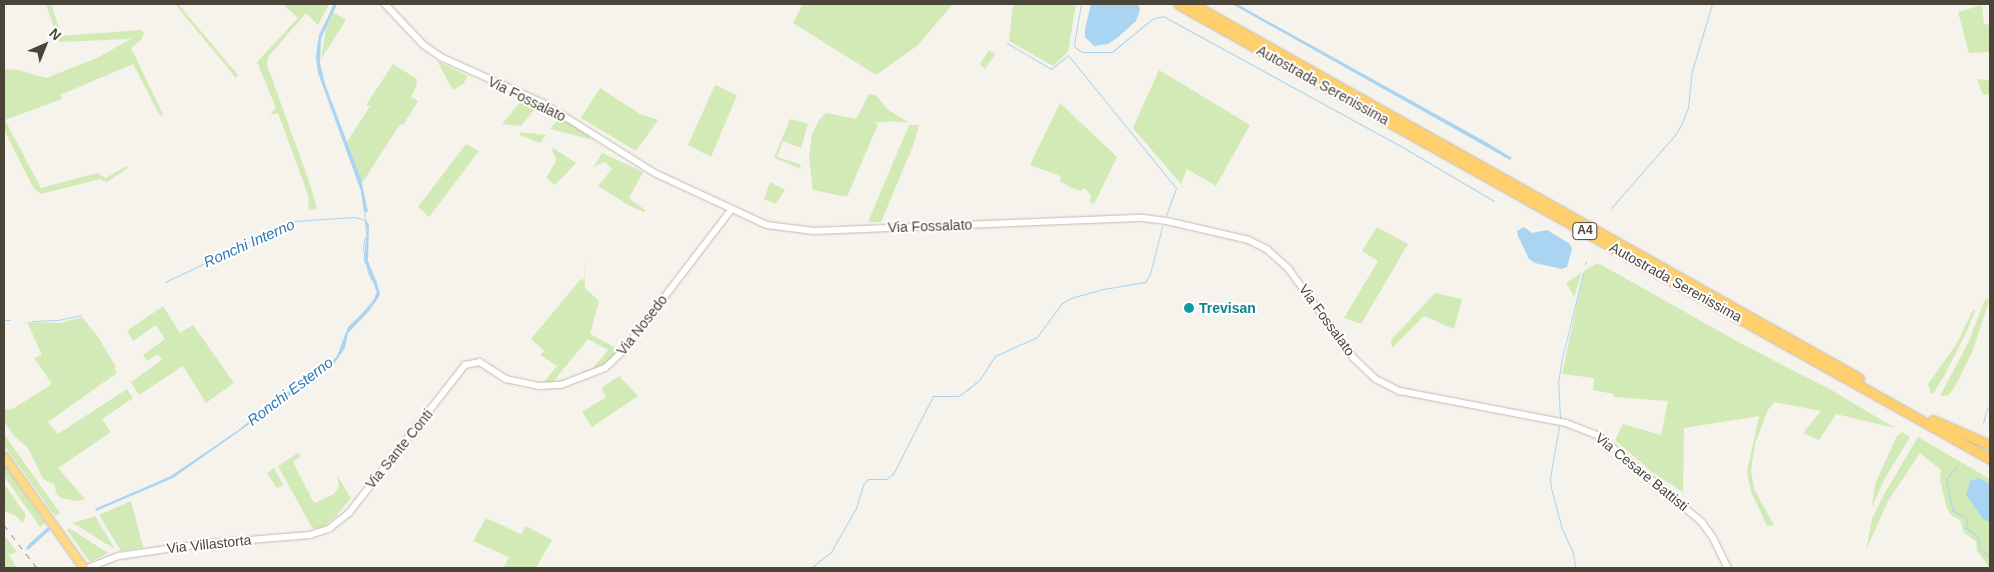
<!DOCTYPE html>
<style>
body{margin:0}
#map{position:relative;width:1994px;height:572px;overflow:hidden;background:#f6f3ec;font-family:Arial,sans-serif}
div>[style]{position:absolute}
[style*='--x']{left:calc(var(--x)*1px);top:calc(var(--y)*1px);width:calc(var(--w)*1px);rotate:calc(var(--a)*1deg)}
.green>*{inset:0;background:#d2eab5}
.water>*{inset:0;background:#a9d4f2}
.stream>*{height:1px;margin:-0.5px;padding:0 0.5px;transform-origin:0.5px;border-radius:0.5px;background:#a9d4f2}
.roads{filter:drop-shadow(0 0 1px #c2bbae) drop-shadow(0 0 1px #c2bbae)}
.tertiary>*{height:5.5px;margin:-2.75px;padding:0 2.75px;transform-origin:2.75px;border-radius:2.75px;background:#fff}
.trunk>*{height:8px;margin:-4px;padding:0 4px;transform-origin:4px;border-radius:4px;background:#ffd985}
.motorway>*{height:9px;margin:-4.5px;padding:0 4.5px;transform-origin:4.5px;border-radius:4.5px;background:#ffcf6e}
.rail>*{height:1px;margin-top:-0.5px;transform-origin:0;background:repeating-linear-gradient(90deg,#9a9a9a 0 6px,transparent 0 12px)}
.dots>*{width:14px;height:14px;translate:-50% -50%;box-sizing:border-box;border:2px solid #fff;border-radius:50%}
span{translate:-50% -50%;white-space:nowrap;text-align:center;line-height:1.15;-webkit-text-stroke:4px #fff;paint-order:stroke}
.shield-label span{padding:1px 4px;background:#fff;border:1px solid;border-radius:4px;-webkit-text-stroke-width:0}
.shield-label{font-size:12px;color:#4b4439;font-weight:700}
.street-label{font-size:14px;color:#4b4439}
.culture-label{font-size:14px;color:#0d838f;font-weight:700}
.left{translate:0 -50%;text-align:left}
.water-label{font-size:15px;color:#2e7ab2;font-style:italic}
.frame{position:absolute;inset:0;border:5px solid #4b4439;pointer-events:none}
.north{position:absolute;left:20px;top:20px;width:50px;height:50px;-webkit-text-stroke:4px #fff;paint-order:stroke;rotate:44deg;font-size:14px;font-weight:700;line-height:20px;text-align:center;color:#4b4439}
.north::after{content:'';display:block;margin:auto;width:18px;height:22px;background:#4b4439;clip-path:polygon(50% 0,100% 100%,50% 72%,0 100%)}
</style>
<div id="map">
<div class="green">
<i style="clip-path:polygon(46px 4px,51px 4px,62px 36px,140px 30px,144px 33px,141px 40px,131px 48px,163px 114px,160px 116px,133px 64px,60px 95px,62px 99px,5px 120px,41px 188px,97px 173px,106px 178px,126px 166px,128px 168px,107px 182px,100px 179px,41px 194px,34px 189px,4px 130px,4px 69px,18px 70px,46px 78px,97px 58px,131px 39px,59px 42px)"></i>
<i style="clip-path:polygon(175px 4px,178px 4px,238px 75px,236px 78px)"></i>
<i style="clip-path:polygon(283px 4px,329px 4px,318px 25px,306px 13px,268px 57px,267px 65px,310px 184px,317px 209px,309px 210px,308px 195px,278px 113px,270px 115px,276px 108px,257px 62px,298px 18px)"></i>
<i style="clip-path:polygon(803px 4px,953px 4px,917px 46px,876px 75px,793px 23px)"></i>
<i style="clip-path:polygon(1013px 4px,1076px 4px,1068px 52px,1053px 66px,1009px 41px)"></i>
<i style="clip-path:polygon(1982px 5px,1984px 24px,1990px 25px,1990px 52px,1969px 53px,1958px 12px)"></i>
<i style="clip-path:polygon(333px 12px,346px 20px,321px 59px,326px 29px)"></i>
<i style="clip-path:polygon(989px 50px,995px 54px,985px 69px,980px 64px)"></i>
<i style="clip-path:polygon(437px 61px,468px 76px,463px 84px,453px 90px)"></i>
<i style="clip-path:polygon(393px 64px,417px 79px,416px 87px,411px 97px,418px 101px,403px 125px,400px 124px,362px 183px,347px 142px,370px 106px,366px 105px)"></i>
<i style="clip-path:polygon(1159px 70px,1250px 125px,1216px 186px,1187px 169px,1181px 184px,1133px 128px)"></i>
<i style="clip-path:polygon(1977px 79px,1990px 80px,1990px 94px,1983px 95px)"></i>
<i style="clip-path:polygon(715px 85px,737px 95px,711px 157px,688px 145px)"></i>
<i style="clip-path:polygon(600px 88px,640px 114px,658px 120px,636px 151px,581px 118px)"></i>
<i style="clip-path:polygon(869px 94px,876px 95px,887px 109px,909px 123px,892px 121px,872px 123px,878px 124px,847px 197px,813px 190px,809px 157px,812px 134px,819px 120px,826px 113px,856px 119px)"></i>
<i style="clip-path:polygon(523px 99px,538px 105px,521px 126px,502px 124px)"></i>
<i style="clip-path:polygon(1060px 103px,1117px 157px,1094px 204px,1090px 202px,1091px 196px,1085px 188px,1081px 191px,1070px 187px,1060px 181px,1061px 177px,1058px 175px,1030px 165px)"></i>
<i style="clip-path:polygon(560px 117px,590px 136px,589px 139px,550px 129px)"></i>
<i style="clip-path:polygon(790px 119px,808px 124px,801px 148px,783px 141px,777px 157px,800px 164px,801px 169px,774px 158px)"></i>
<i style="clip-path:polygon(909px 125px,919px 125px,913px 146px,881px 222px,868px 222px)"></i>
<i style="clip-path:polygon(520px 132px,546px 135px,540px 143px,520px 135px)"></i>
<i style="clip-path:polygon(466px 144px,479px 151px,429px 217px,418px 207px)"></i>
<i style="clip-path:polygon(553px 148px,576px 163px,555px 185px,546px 178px,555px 163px,556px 158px,552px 151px)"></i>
<i style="clip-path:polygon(602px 153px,643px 172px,629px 198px,645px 210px,644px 212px,630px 206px,598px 186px,612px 169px,605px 162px,599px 164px,593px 168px)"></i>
<i style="clip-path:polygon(770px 182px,785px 190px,776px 204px,764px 199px)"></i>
<i style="clip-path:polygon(1377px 227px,1408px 244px,1361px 324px,1344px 318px,1378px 261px,1362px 251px)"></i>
<i style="clip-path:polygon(584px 261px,585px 288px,599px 301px,590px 334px,614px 347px,616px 354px,605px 366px,583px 376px,582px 372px,593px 368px,608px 350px,588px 339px,552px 383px,542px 384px,557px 366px,540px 355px,544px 351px,531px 339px,580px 280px,584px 279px)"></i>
<i style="clip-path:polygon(1598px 263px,1742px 344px,1833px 391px,1895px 428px,1836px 414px,1819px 440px,1803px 433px,1821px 411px,1774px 402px,1768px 410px,1755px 444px,1751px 470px,1754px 489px,1774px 525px,1767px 526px,1751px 492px,1747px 472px,1759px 416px,1684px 428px,1683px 492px,1652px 472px,1615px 440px,1623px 424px,1661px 435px,1668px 401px,1613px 397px,1614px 394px,1593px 390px,1594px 378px,1562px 374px,1584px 271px)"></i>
<i style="clip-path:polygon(1582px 272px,1574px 297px,1566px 283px)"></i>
<i style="clip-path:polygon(1435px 293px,1462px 299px,1454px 329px,1424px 316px,1392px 348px,1391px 340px)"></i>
<i style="clip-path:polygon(1986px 298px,1989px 301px,1973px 350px,1957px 383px,1949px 395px,1940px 396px,1968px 343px)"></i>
<i style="clip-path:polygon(163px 306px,180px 333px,193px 325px,234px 383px,206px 403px,183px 366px,139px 395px,131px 382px,162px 360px,158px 354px,147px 361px,143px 355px,165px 339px,156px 325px,133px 341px,127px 331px)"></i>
<i style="clip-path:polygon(1973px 310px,1975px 311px,1965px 335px,1944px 376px,1933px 394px,1931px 393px,1928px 384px,1956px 345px)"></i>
<i style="clip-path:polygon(82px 317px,98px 337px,116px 367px,114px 367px,117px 373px,48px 422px,58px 434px,127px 389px,133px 398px,102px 419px,111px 432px,58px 468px,85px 499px,77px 501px,61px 498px,56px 494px,55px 485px,43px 479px,28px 448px,14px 436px,4px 421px,4px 409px,11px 410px,52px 384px,34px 358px,42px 355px,27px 322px,61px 323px)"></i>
<i style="clip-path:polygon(619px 376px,638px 396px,592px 427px,582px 412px,606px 397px,601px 388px)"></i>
<i style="clip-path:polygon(1902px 432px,1910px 437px,1884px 480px,1872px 507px,1875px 484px,1897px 436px)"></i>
<i style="clip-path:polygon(4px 434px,60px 513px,55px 516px,4px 445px)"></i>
<i style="clip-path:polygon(1918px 437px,1990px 479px,1990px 568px,1977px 551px,1976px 541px,1964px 533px,1960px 520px,1951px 515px,1947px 509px,1940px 480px,1941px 470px,1920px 453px,1888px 501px,1866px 550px,1872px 519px,1883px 496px)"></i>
<i style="clip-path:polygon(298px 453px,301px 456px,293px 462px,314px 503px,334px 494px,339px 487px,337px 475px,351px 498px,336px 516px,323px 527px,313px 529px,278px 466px)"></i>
<i style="clip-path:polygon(4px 464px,45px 523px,40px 527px,4px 476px)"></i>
<i style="clip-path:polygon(274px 468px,283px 485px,277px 488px,267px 473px)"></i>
<i style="clip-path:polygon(4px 484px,26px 515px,23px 523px,16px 516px,4px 511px)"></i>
<i style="clip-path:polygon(131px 501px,143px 547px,121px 551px,99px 515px)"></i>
<i style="clip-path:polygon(95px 516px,115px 549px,73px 523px)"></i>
<i style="clip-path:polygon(486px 518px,521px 534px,526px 526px,552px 540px,536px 568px,503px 568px,509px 557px,473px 541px)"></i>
<i style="clip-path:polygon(69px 528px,108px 553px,90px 562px,67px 530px)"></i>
<i style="clip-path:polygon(4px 535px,17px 552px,9px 555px,17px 568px,4px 568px)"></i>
</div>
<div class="water">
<i style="clip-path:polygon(334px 4px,337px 4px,321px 39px,320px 63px,325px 84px,361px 179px,368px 212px,364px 212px,361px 191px,318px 73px,316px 57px,319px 35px)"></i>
<i style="clip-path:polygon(1091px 4px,1138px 4px,1140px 10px,1136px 21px,1117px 38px,1108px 44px,1094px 46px,1085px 37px,1085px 29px)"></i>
<i style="clip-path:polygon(1232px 4px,1237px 4px,1486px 142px,1512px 158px,1510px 160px)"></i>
<i style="clip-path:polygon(365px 218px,369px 225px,368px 261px,377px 283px,380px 295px,369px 311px,348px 333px,345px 348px,334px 364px,173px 478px,96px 511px,95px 509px,171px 476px,240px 429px,273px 401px,326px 368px,337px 356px,348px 327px,372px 304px,377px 292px,364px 260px,367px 230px)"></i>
<i style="clip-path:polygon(1524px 227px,1532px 233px,1547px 230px,1570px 244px,1572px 249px,1567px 267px,1562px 269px,1535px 263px,1529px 259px,1518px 236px,1517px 231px)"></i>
<i style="clip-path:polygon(1979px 478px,1990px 484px,1990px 522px,1984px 520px,1966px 495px,1970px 481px)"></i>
<i style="clip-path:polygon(48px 527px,50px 530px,28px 550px,26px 548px,30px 543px)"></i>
</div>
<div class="stream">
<i style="--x:1081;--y:4;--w:40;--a:100"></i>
<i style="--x:1074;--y:43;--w:4;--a:76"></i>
<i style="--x:1075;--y:47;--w:9;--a:36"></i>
<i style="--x:1082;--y:52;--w:30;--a:0"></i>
<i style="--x:1112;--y:52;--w:52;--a:-39.5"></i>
<i style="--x:1152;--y:19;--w:11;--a:-15"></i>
<i style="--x:1163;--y:16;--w:275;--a:28.7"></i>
<i style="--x:1404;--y:148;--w:104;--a:30.5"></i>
<i style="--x:330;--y:12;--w:9;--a:-63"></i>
<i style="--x:1007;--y:43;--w:51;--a:30.6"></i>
<i style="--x:1051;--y:69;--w:22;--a:-39"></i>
<i style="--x:1068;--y:55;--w:171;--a:50.9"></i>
<i style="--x:1176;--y:188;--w:29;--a:110"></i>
<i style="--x:317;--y:54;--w:13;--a:-86"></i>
<i style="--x:316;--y:58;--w:16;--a:79"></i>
<i style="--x:364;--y:207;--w:26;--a:86"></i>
<i style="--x:1611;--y:208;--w:97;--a:-48.8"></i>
<i style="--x:1675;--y:135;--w:14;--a:-60"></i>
<i style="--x:1682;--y:123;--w:17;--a:-69"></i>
<i style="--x:1688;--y:107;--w:36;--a:-84"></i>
<i style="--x:1692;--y:71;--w:70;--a:-73.4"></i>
<i style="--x:365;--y:263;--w:15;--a:-98"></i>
<i style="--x:363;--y:248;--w:11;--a:-80"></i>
<i style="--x:1585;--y:264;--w:3;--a:-72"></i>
<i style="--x:367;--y:269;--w:11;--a:68"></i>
<i style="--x:165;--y:282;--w:143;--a:-25.3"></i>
<i style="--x:294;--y:221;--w:61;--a:-3.8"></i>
<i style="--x:355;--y:217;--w:9;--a:18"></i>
<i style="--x:358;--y:318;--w:26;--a:-50"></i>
<i style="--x:375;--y:298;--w:6;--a:-72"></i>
<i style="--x:377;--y:292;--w:5;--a:-112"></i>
<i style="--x:4;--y:320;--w:6;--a:0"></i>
<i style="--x:32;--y:321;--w:26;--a:-2"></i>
<i style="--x:58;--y:320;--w:24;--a:-12"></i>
<i style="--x:343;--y:343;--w:18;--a:-71"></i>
<i style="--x:304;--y:383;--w:14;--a:-36"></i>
<i style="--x:1560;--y:418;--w:35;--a:-93"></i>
<i style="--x:1558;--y:383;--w:20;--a:-81"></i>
<i style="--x:1561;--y:363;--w:93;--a:-76.3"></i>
<i style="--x:1983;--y:423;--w:16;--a:-75"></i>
<i style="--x:1987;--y:408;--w:3;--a:-18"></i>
<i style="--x:1559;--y:426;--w:53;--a:99.8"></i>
<i style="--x:1550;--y:478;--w:10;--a:84"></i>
<i style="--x:1551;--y:488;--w:42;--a:75"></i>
<i style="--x:1562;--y:529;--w:26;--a:65"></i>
<i style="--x:1573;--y:553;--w:15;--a:82"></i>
<i style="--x:224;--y:440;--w:14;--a:-34"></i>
<i style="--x:210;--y:450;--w:9;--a:-36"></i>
<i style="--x:1957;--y:466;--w:17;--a:130"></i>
<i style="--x:1946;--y:479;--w:33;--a:78"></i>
<i style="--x:1953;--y:511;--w:12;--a:24"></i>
<i style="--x:1964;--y:516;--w:6;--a:59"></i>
<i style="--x:1967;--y:521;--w:7;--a:98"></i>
<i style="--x:1966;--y:528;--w:14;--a:36"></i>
<i style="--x:1977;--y:536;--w:13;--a:77"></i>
<i style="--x:1980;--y:549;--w:13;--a:42"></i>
<i style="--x:185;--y:467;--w:27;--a:-34"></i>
<i style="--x:162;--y:481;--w:23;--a:-31"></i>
<i style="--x:141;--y:490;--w:9;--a:-21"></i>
<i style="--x:120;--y:499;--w:9;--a:-27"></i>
<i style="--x:811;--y:568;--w:26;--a:-39"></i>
<i style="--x:831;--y:552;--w:51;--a:-60.4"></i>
<i style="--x:856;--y:508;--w:24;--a:-73"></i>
<i style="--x:863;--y:485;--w:8;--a:-50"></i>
<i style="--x:868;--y:479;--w:18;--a:0"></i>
<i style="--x:886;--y:479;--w:9;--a:-36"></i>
<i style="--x:893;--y:474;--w:88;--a:-62.9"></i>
<i style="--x:933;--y:396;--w:25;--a:0"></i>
<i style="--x:958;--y:396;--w:11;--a:-34"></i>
<i style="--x:967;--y:390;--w:17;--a:-40"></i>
<i style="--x:980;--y:379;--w:27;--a:-57"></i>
<i style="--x:995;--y:356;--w:46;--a:-24.3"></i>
<i style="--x:1037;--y:337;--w:42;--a:-53.7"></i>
<i style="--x:1062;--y:303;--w:10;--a:-29"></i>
<i style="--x:1071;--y:298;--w:33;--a:-16"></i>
<i style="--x:1103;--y:289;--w:43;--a:-9.5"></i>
<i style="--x:1145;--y:282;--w:9;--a:-58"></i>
<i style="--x:1150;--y:274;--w:49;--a:-75.7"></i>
</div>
<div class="roads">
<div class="tertiary">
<i style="--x:385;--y:4;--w:57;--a:46.4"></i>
<i style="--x:424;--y:45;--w:21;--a:35"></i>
<i style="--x:441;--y:57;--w:114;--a:24.3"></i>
<i style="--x:545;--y:104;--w:130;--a:32.1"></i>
<i style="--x:655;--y:173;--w:123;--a:24.9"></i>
<i style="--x:767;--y:225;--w:47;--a:7.3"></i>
<i style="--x:814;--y:231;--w:329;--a:-2.3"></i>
<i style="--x:1143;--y:218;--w:24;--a:7"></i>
<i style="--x:1167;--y:221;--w:84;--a:13"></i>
<i style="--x:1249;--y:240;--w:20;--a:27"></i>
<i style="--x:1267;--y:249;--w:30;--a:42"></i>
<i style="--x:1289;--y:269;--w:110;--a:53.9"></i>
<i style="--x:1354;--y:358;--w:30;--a:44"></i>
<i style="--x:1376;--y:379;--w:27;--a:27"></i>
<i style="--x:1400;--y:391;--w:169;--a:10.9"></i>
<i style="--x:1566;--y:423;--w:34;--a:21"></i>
<i style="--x:1598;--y:435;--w:136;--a:39.9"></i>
<i style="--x:1702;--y:522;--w:19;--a:54"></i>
<i style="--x:1713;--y:537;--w:34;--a:64"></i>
<i style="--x:90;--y:567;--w:31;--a:-21"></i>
<i style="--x:119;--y:556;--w:83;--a:-8.3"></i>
<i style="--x:201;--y:544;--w:109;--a:-4.7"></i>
<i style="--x:310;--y:535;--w:20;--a:-18"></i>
<i style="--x:329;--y:529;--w:26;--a:-39"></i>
<i style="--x:349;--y:513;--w:188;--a:-51.9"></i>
<i style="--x:465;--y:365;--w:15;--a:-11"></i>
<i style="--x:480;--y:362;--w:31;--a:33"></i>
<i style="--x:506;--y:379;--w:34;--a:12"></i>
<i style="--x:539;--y:386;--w:22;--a:-3"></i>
<i style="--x:561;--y:385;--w:47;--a:-21.1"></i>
<i style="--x:605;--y:368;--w:26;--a:-43"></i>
<i style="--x:624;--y:350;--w:176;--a:-52.6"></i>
</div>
<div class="trunk">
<i style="--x:4;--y:456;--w:138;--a:54.5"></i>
</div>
<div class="motorway">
<i style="--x:1178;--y:4;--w:931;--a:29.26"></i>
<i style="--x:1192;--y:4;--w:765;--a:29.28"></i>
<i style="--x:1933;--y:420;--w:62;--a:23.7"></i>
</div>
</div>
<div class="rail">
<i style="--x:4;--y:525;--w:54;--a:52.5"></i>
</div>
<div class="dots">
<i style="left:1189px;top:308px;background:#0f9aa8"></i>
</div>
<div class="shield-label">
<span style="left:1585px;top:231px">A4</span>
</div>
<div class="street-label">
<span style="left:1323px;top:85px;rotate:29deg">Autostrada Serenissima</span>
<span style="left:527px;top:99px;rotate:26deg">Via Fossalato</span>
<span style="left:930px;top:226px;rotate:-2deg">Via Fossalato</span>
<span style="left:1676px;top:282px;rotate:29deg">Autostrada Serenissima</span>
<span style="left:1327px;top:320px;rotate:54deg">Via Fossalato</span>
<span style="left:642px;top:325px;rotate:-52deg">Via Nosedo</span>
<span style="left:399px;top:449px;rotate:-51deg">Via Sante Conti</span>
<span style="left:1642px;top:472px;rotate:39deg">Via Cesare Battisti</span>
<span style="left:209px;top:544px;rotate:-6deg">Via Villastorta</span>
</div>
<div class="culture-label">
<span class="left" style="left:1199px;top:308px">Trevisan</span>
</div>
<div class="water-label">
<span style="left:249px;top:243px;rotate:-24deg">Ronchi Interno</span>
<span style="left:290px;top:391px;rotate:-37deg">Ronchi Esterno</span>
</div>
<div class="frame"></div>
<div class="north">N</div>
</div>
